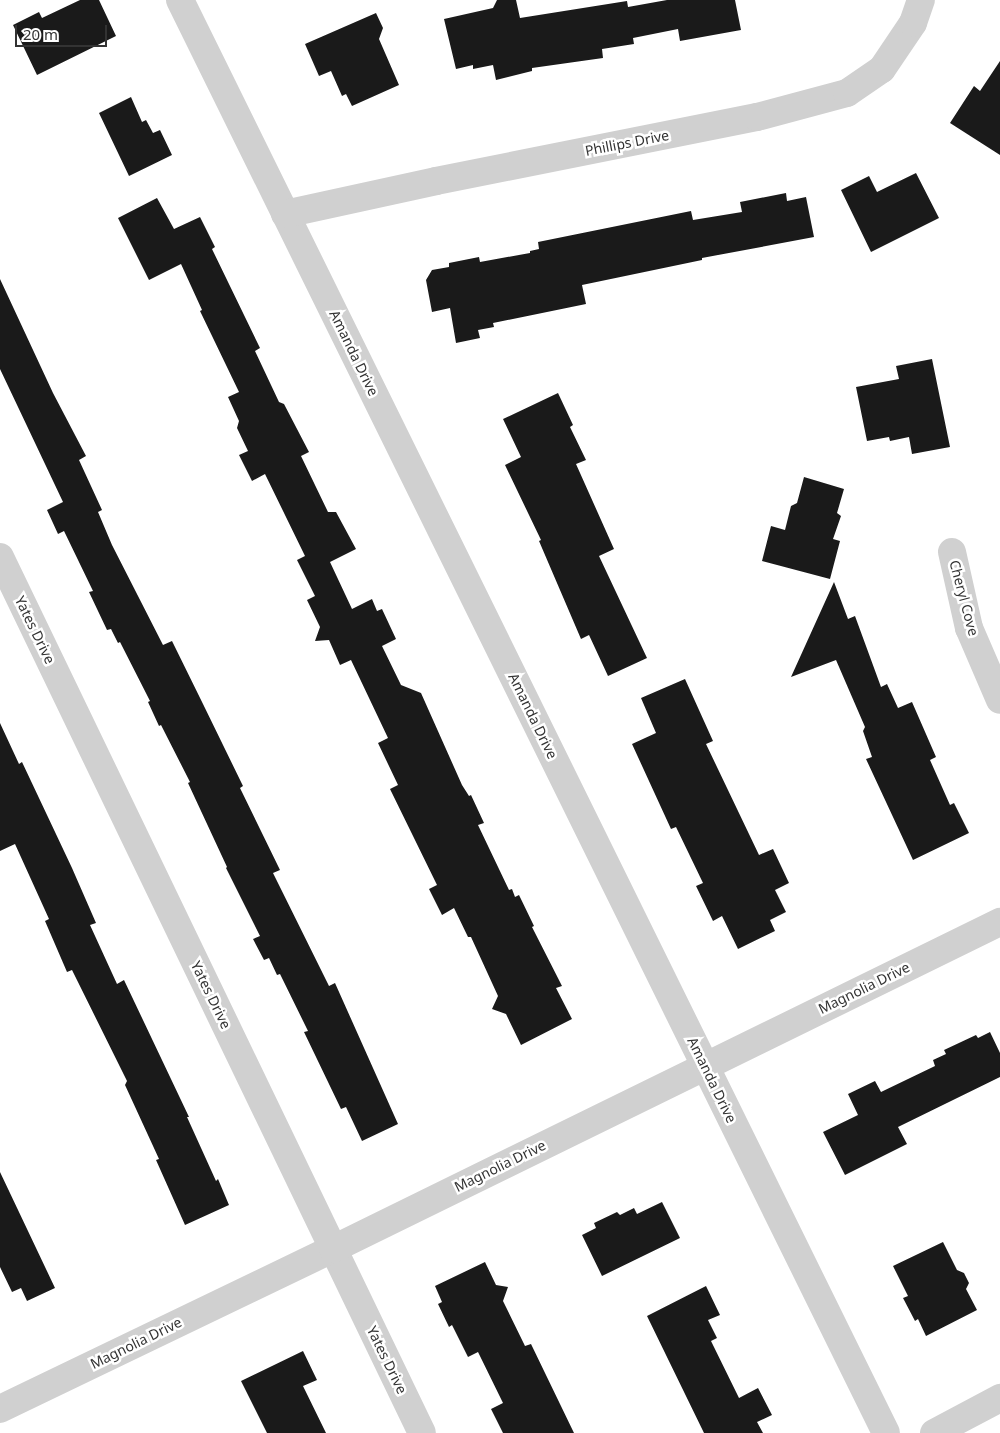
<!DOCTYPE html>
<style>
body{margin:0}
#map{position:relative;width:1000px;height:1433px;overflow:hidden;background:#fff;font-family:"Noto Sans",sans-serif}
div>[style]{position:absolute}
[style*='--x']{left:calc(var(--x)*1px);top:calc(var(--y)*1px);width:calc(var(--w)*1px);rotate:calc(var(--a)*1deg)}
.building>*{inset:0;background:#1a1a1a}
.minor>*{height:28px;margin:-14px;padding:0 14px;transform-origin:14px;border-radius:14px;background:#d0d0d0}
span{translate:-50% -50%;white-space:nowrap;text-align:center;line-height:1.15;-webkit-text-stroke:5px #fff;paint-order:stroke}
.street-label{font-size:14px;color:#333}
.scale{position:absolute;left:15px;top:25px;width:92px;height:22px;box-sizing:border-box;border:2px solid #333;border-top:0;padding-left:6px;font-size:15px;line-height:18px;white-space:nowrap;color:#333;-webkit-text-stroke:4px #fff;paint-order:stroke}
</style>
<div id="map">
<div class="building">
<i style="clip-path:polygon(80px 0,99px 0,116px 36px,37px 75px,13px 25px,39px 12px,42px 18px)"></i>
<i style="clip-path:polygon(497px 0,516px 0,520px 18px,627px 1px,628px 7px,667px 0,735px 0,741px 30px,680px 41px,678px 29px,633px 38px,634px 44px,602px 49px,603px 58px,532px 68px,532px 71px,496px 80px,493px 65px,473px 69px,473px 65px,456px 69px,444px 19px,493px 8px)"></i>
<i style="clip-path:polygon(376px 13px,383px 28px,379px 39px,399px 85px,352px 106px,346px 94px,342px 96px,331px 71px,319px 76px,305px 44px)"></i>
<i style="clip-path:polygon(1000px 61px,1000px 155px,950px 123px,974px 86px,980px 91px)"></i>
<i style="clip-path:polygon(131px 97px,142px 122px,146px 120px,153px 133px,160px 130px,172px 155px,129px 176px,99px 113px)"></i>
<i style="clip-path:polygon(916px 173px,939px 218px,871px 252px,841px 190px,869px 176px,877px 192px)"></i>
<i style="clip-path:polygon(786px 193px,787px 201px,806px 197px,814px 237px,702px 258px,702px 260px,582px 285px,586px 304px,493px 323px,494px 327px,478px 330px,480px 338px,456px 343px,450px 308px,432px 312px,426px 280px,432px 270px,449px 267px,449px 263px,479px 257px,480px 262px,530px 253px,530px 251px,539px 249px,538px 242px,691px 211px,693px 220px,742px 212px,740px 202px)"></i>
<i style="clip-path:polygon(157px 198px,174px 229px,200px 217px,215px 247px,212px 249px,260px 348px,255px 351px,279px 402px,284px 404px,309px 452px,301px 456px,328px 512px,336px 512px,356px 549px,330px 562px,352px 609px,372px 599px,377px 611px,382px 609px,396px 639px,382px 646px,401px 685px,421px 693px,462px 785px,469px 796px,471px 795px,484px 823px,478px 825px,509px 890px,512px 889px,515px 897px,519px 895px,534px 926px,532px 927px,562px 986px,556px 988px,572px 1019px,521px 1045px,506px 1014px,492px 1009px,498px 996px,471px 937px,468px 937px,454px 908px,442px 915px,429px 889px,437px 885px,390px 789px,398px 785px,378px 743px,388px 738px,351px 660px,340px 665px,329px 640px,315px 641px,320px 627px,307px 600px,315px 596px,297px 560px,305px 556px,265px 474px,252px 481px,239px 455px,248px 451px,237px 428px,239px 421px,228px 397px,239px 392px,200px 311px,202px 310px,181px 264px,149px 280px,118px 218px)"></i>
<i style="clip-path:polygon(0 279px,53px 393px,86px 456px,79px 460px,102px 510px,98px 512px,112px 545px,163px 645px,172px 641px,203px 704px,243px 786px,240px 788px,280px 870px,273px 873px,329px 986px,335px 983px,398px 1124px,362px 1141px,346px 1107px,341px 1109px,304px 1032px,308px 1031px,280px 974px,277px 975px,269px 958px,264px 960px,253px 939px,260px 936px,226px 868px,227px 867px,188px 783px,190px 782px,161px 725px,159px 726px,148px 702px,150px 701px,120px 642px,118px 643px,111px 629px,107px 630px,89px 592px,93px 591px,64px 531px,58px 534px,47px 510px,63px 502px,0 369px)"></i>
<i style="clip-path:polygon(932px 359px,950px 447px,912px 454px,909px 437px,890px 441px,889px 437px,867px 441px,856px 387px,899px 379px,896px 366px)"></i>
<i style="clip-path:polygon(558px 393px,573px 425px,570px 427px,586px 460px,576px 464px,614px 549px,599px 556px,647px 658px,608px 676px,589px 635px,581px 639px,539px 541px,541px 540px,505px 465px,521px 457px,503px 419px)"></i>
<i style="clip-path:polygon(804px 477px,844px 489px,837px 513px,841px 516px,833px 539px,840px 541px,830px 579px,762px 561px,771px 526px,785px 530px,791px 506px,797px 503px)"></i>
<i style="clip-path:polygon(834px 582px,848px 619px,855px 616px,881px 687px,887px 684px,898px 708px,912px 702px,936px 757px,930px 760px,950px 805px,954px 803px,969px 833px,913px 860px,866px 759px,872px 757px,863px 731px,865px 727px,836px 660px,791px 677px)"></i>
<i style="clip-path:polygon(685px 679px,713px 741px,706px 744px,759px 855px,773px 849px,789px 883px,775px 890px,786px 912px,770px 920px,775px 931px,738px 949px,722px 916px,713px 921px,696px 886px,703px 883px,676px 827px,671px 829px,632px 744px,656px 733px,641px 698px)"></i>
<i style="clip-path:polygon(0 723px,19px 764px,22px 762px,72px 868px,96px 923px,90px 925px,117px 984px,124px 980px,189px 1117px,187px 1117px,216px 1181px,218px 1179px,229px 1205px,185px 1225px,156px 1160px,159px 1159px,125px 1085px,127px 1081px,72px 970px,67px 972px,45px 921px,49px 919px,15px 844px,0 851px)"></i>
<i style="clip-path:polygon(990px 1032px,1000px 1053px,1000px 1077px,898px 1127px,907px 1144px,845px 1175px,823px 1132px,858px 1115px,848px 1094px,875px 1081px,881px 1092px,935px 1066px,933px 1060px,946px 1054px,944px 1050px,976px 1035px,978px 1038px)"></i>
<i style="clip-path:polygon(0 1172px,55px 1288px,27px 1301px,21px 1288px,12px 1292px,0 1267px)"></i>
<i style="clip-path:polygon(662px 1202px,680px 1238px,602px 1276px,582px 1235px,596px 1228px,594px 1223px,617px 1212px,620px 1215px,634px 1208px,637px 1214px)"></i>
<i style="clip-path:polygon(943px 1242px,957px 1270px,964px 1273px,969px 1283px,966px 1289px,977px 1310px,926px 1336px,918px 1319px,915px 1321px,903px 1298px,908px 1296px,893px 1266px)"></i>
<i style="clip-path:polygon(485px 1262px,496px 1285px,508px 1287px,503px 1301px,525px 1346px,531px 1344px,574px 1433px,503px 1433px,491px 1409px,503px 1403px,478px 1352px,468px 1357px,452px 1325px,449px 1327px,438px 1304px,442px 1302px,435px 1286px)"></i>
<i style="clip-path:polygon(706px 1286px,720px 1315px,708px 1320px,717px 1338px,711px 1341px,739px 1398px,758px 1388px,772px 1415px,757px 1422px,763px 1433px,704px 1433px,647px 1316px)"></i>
<i style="clip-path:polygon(303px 1351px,317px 1380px,303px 1386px,326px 1433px,267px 1433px,241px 1381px)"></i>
</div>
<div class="minor">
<i style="--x:180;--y:0;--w:1597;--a:63.77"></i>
<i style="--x:285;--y:214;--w:155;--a:-12.3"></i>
<i style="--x:436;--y:181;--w:327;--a:-11.3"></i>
<i style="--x:757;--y:117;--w:93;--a:-14.9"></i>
<i style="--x:847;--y:93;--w:42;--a:-34.4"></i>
<i style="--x:882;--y:69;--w:55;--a:-56"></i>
<i style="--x:913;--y:23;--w:24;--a:-71"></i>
<i style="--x:952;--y:552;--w:78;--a:77.4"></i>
<i style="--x:969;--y:628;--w:78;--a:66.7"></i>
<i style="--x:0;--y:557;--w:972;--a:64.28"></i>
<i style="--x:0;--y:1409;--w:369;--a:-25.7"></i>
<i style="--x:333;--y:1249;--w:743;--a:-26.12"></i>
<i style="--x:934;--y:1433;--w:75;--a:-27.9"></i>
</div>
<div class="street-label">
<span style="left:627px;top:143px;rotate:-11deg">Phillips Drive</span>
<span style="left:354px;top:353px;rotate:64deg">Amanda Drive</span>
<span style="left:964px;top:598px;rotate:75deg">Cheryl Cove</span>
<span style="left:35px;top:630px;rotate:64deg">Yates Drive</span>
<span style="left:533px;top:716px;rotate:64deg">Amanda Drive</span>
<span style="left:864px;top:988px;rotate:-26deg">Magnolia Drive</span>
<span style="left:211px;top:995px;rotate:64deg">Yates Drive</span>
<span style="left:712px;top:1080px;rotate:64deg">Amanda Drive</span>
<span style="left:500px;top:1166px;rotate:-26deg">Magnolia Drive</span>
<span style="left:136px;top:1343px;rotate:-26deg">Magnolia Drive</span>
<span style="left:387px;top:1360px;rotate:64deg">Yates Drive</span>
</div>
<div class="scale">20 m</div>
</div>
